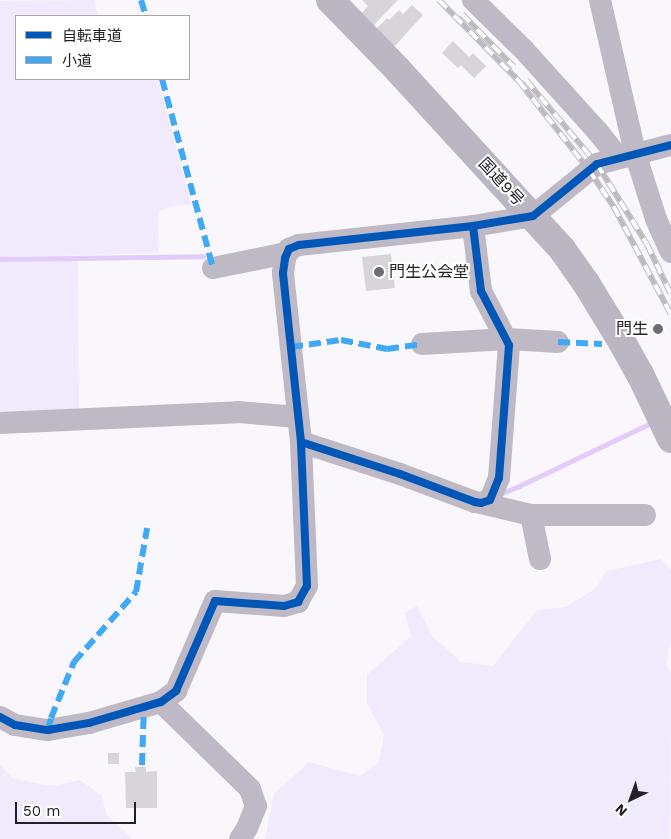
<!DOCTYPE html>
<meta charset="utf-8">
<style>
body{margin:0}
#map{position:relative;width:671px;height:839px;overflow:hidden;background:#f9f6fc;font-family:"Work Sans","Noto Sans JP",sans-serif}
div>[style]{position:absolute}
[style*='--x']{left:calc(var(--x)*1px);top:calc(var(--y)*1px);width:calc(var(--w)*1px);rotate:calc(var(--a)*1deg)}
.green>*{inset:0;background:#f1e9fc}
.stream>*{height:5px;margin:-2.5px;padding:0 2.5px;transform-origin:2.5px;border-radius:2.5px;background:#e1ccfa}
.building>*{inset:0;background:#d7d4da}
.minor>*{height:22px;margin:-11px;padding:0 11px;transform-origin:11px;border-radius:11px;background:#beb9c5}
.highway>*{height:28px;margin:-14px;padding:0 14px;transform-origin:14px;border-radius:14px;background:#bcb5c2}
.rail>*{height:5.5px;margin-top:-2.75px;transform-origin:0;background:repeating-linear-gradient(90deg,#fff 0 11px,#bcb9c0 0 22px);box-sizing:border-box;border-block:1px solid #bcb9c0}
.quiet>*{height:6px;margin-top:-3px;transform-origin:0;background:repeating-linear-gradient(90deg,#3fa9f5 0 12px,transparent 0 18px)}
.cycleway>*{height:8px;margin:-4px;padding:0 4px;transform-origin:4px;border-radius:4px;background:#0057b8}
.dots>*{width:14px;height:14px;translate:-50% -50%;box-sizing:border-box;border:2px solid #fff;border-radius:50%}
span{translate:-50% -50%;white-space:nowrap;text-align:center;line-height:1.15;-webkit-text-stroke:4px #fff;paint-order:stroke}
.street-label{font-size:16px;color:#232127}
.poi-label{font-size:16px;color:#232127}
.left{translate:0 -50%;text-align:left}
.right{translate:-100% -50%;text-align:right}
.legend{position:absolute;left:15px;top:15px;width:175px;height:65px;box-sizing:border-box;background:#fff;border:1px solid #a7a6a9;margin:0;padding:6px 9px;list-style:none;font-size:15px;color:#232127}
.legend li{display:flex;align-items:center;gap:10px;height:25px}
.legend b{width:25px;border:1px solid #a7a6a9}
.north{position:absolute;left:606px;top:774px;width:50px;height:50px;-webkit-text-stroke:4px #fff;paint-order:stroke;rotate:222deg;font-size:14px;font-weight:700;line-height:20px;text-align:center;color:#232127}
.north::after{content:'';display:block;margin:auto;width:18px;height:22px;background:#232127;clip-path:polygon(50% 0,100% 100%,50% 72%,0 100%)}
.scale{position:absolute;left:15px;top:802px;width:121px;height:22px;box-sizing:border-box;border:2px solid #232127;border-top:0;padding-left:6px;font-size:15px;line-height:18px;white-space:nowrap;color:#232127;-webkit-text-stroke:4px #fff;paint-order:stroke}
</style>
<div id="map">
<div class="green">
<i style="clip-path:polygon(94px 0,98px 16px,16px 16px,16px 79px,158px 79px,191px 204px,172px 206px,158px 212px,159px 253px,0 257px,0 1px)"></i>
<i style="clip-path:polygon(75px 259px,78px 262px,79px 409px,0 420px,0 262px)"></i>
<i style="clip-path:polygon(661px 559px,671px 570px,671px 640px,666px 664px,671px 673px,670px 839px,265px 839px,274px 794px,309px 762px,360px 776px,379px 762px,384px 735px,367px 703px,367px 675px,411px 636px,405px 613px,417px 606px,432px 636px,461px 662px,493px 666px,537px 610px,566px 607px,595px 589px,607px 571px)"></i>
<i style="clip-path:polygon(0 764px,13px 779px,52px 786px,80px 780px,102px 796px,106px 814px,132px 839px,0 839px)"></i>
</div>
<div class="stream">
<i style="--x:0;--y:259;--w:203;--a:-0.8"></i>
<i style="--x:502;--y:493;--w:18;--a:-22"></i>
<i style="--x:519;--y:486;--w:142;--a:-25.5"></i>
</div>
<div class="building">
<i style="clip-path:polygon(362px 0,398px 0,372px 27px,360px 15px,368px 6px)"></i>
<i style="clip-path:polygon(412px 5px,423px 15px,393px 48px,374px 31px,387px 18px,389px 20px,399px 10px,403px 14px)"></i>
<i style="clip-path:polygon(453px 41px,469px 57px,473px 53px,486px 66px,474px 78px,461px 65px,458px 68px,442px 53px)"></i>
<i style="clip-path:polygon(391px 254px,395px 288px,366px 291px,362px 257px)"></i>
<i style="clip-path:polygon(108px 753px,119px 753px,119px 764px,108px 764px)"></i>
<i style="clip-path:polygon(135px 767px,146px 767px,146px 772px,157px 771px,157px 808px,126px 808px,125px 772px,136px 772px)"></i>
</div>
<div class="minor">
<i style="--x:473;--y:0;--w:71;--a:44.4"></i>
<i style="--x:524;--y:50;--w:110;--a:47.9"></i>
<i style="--x:598;--y:132;--w:32;--a:51"></i>
<i style="--x:600;--y:0;--w:157;--a:77.1"></i>
<i style="--x:635;--y:153;--w:69;--a:72.3"></i>
<i style="--x:656;--y:219;--w:36;--a:66"></i>
<i style="--x:213;--y:268;--w:76;--a:-11.5"></i>
<i style="--x:422;--y:344;--w:85;--a:-3.4"></i>
<i style="--x:507;--y:339;--w:51;--a:3.4"></i>
<i style="--x:0;--y:423;--w:238;--a:-2.6"></i>
<i style="--x:238;--y:412;--w:60;--a:4.8"></i>
<i style="--x:301;--y:442;--w:104;--a:17.9"></i>
<i style="--x:400;--y:474;--w:80;--a:20.5"></i>
<i style="--x:475;--y:502;--w:6;--a:9"></i>
<i style="--x:481;--y:503;--w:9;--a:-18"></i>
<i style="--x:490;--y:500;--w:24;--a:-68"></i>
<i style="--x:499;--y:478;--w:133;--a:-85.7"></i>
<i style="--x:509;--y:345;--w:61;--a:-117.4"></i>
<i style="--x:481;--y:291;--w:65;--a:-97"></i>
<i style="--x:481;--y:503;--w:51;--a:13.5"></i>
<i style="--x:531;--y:515;--w:114;--a:0"></i>
<i style="--x:531;--y:515;--w:45;--a:78.4"></i>
<i style="--x:161;--y:702;--w:124;--a:44.3"></i>
<i style="--x:250;--y:789;--w:18;--a:71"></i>
<i style="--x:256;--y:806;--w:24;--a:112"></i>
<i style="--x:247;--y:828;--w:13;--a:122"></i>
<i style="--x:0;--y:717;--w:17;--a:28"></i>
<i style="--x:15;--y:725;--w:33;--a:9"></i>
<i style="--x:48;--y:730;--w:42;--a:-9.7"></i>
<i style="--x:89;--y:723;--w:75;--a:-16.3"></i>
<i style="--x:161;--y:702;--w:19;--a:-36"></i>
<i style="--x:176;--y:691;--w:98;--a:-66.6"></i>
<i style="--x:215;--y:601;--w:69;--a:4.1"></i>
<i style="--x:284;--y:606;--w:15;--a:-16"></i>
<i style="--x:298;--y:602;--w:18;--a:-61"></i>
<i style="--x:307;--y:586;--w:144;--a:-92.4"></i>
<i style="--x:301;--y:442;--w:170;--a:-96.1"></i>
<i style="--x:283;--y:273;--w:15;--a:-82"></i>
<i style="--x:285;--y:258;--w:10;--a:-66"></i>
<i style="--x:289;--y:249;--w:11;--a:-22"></i>
<i style="--x:299;--y:245;--w:175;--a:-6.2"></i>
<i style="--x:473;--y:226;--w:61;--a:-9.5"></i>
<i style="--x:533;--y:216;--w:82;--a:-39.1"></i>
<i style="--x:597;--y:164;--w:76;--a:-14.4"></i>
</div>
<div class="highway">
<i style="--x:330;--y:0;--w:96;--a:45.8"></i>
<i style="--x:397;--y:69;--w:244;--a:47.5"></i>
<i style="--x:562;--y:249;--w:42;--a:54.8"></i>
<i style="--x:586;--y:283;--w:69;--a:58.6"></i>
<i style="--x:622;--y:342;--w:37;--a:61"></i>
<i style="--x:640;--y:374;--w:72;--a:64.5"></i>
</div>
<div class="rail">
<i style="--x:439;--y:0;--w:114;--a:45.4"></i>
<i style="--x:519;--y:81;--w:113;--a:51.8"></i>
<i style="--x:589;--y:170;--w:45;--a:56"></i>
<i style="--x:614;--y:207;--w:121;--a:62"></i>
<i style="--x:462;--y:14;--w:74;--a:45.5"></i>
<i style="--x:526;--y:80;--w:110;--a:49.8"></i>
<i style="--x:597;--y:164;--w:94;--a:58"></i>
<i style="--x:647;--y:244;--w:55;--a:64.4"></i>
</div>
<div class="quiet">
<i style="--x:141;--y:0;--w:17;--a:73"></i>
<i style="--x:162;--y:79;--w:196;--a:74.9"></i>
<i style="--x:558;--y:342;--w:44;--a:2.6"></i>
<i style="--x:291;--y:347;--w:50;--a:-8"></i>
<i style="--x:341;--y:340;--w:47;--a:11.1"></i>
<i style="--x:387;--y:349;--w:35;--a:-8"></i>
<i style="--x:48;--y:730;--w:12;--a:-76"></i>
<i style="--x:51;--y:718;--w:61;--a:-67.7"></i>
<i style="--x:74;--y:662;--w:94;--a:-48.5"></i>
<i style="--x:136;--y:592;--w:65;--a:-80.2"></i>
<i style="--x:142;--y:765;--w:59;--a:-88.1"></i>
</div>
<div class="cycleway">
<i style="--x:301;--y:442;--w:104;--a:17.9"></i>
<i style="--x:400;--y:474;--w:80;--a:20.5"></i>
<i style="--x:475;--y:502;--w:6;--a:9"></i>
<i style="--x:481;--y:503;--w:9;--a:-18"></i>
<i style="--x:490;--y:500;--w:24;--a:-68"></i>
<i style="--x:499;--y:478;--w:133;--a:-85.7"></i>
<i style="--x:509;--y:345;--w:61;--a:-117.4"></i>
<i style="--x:481;--y:291;--w:65;--a:-97"></i>
<i style="--x:0;--y:717;--w:17;--a:28"></i>
<i style="--x:15;--y:725;--w:33;--a:9"></i>
<i style="--x:48;--y:730;--w:42;--a:-9.7"></i>
<i style="--x:89;--y:723;--w:75;--a:-16.3"></i>
<i style="--x:161;--y:702;--w:19;--a:-36"></i>
<i style="--x:176;--y:691;--w:98;--a:-66.6"></i>
<i style="--x:215;--y:601;--w:69;--a:4.1"></i>
<i style="--x:284;--y:606;--w:15;--a:-16"></i>
<i style="--x:298;--y:602;--w:18;--a:-61"></i>
<i style="--x:307;--y:586;--w:144;--a:-92.4"></i>
<i style="--x:301;--y:442;--w:170;--a:-96.1"></i>
<i style="--x:283;--y:273;--w:15;--a:-82"></i>
<i style="--x:285;--y:258;--w:10;--a:-66"></i>
<i style="--x:289;--y:249;--w:11;--a:-22"></i>
<i style="--x:299;--y:245;--w:175;--a:-6.2"></i>
<i style="--x:473;--y:226;--w:61;--a:-9.5"></i>
<i style="--x:533;--y:216;--w:82;--a:-39.1"></i>
<i style="--x:597;--y:164;--w:76;--a:-14.4"></i>
</div>
<div class="dots">
<i style="left:379px;top:272px;background:#6e6c72"></i>
<i style="left:658px;top:329px;background:#6e6c72"></i>
</div>
<div class="street-label">
<span style="left:501px;top:182px;rotate:47deg">国道9号</span>
</div>
<div class="poi-label">
<span class="left" style="left:389px;top:272px">門生公会堂</span>
<span class="right" style="left:648px;top:329px">門生</span>
</div>
<ul class="legend">
<li><b style="height:6px;background:#0057b8"></b>自転車道</li>
<li><b style="height:6px;background:#3fa9f5"></b>小道</li>
</ul>
<div class="north">N</div>
<div class="scale">50 m</div>
</div>
